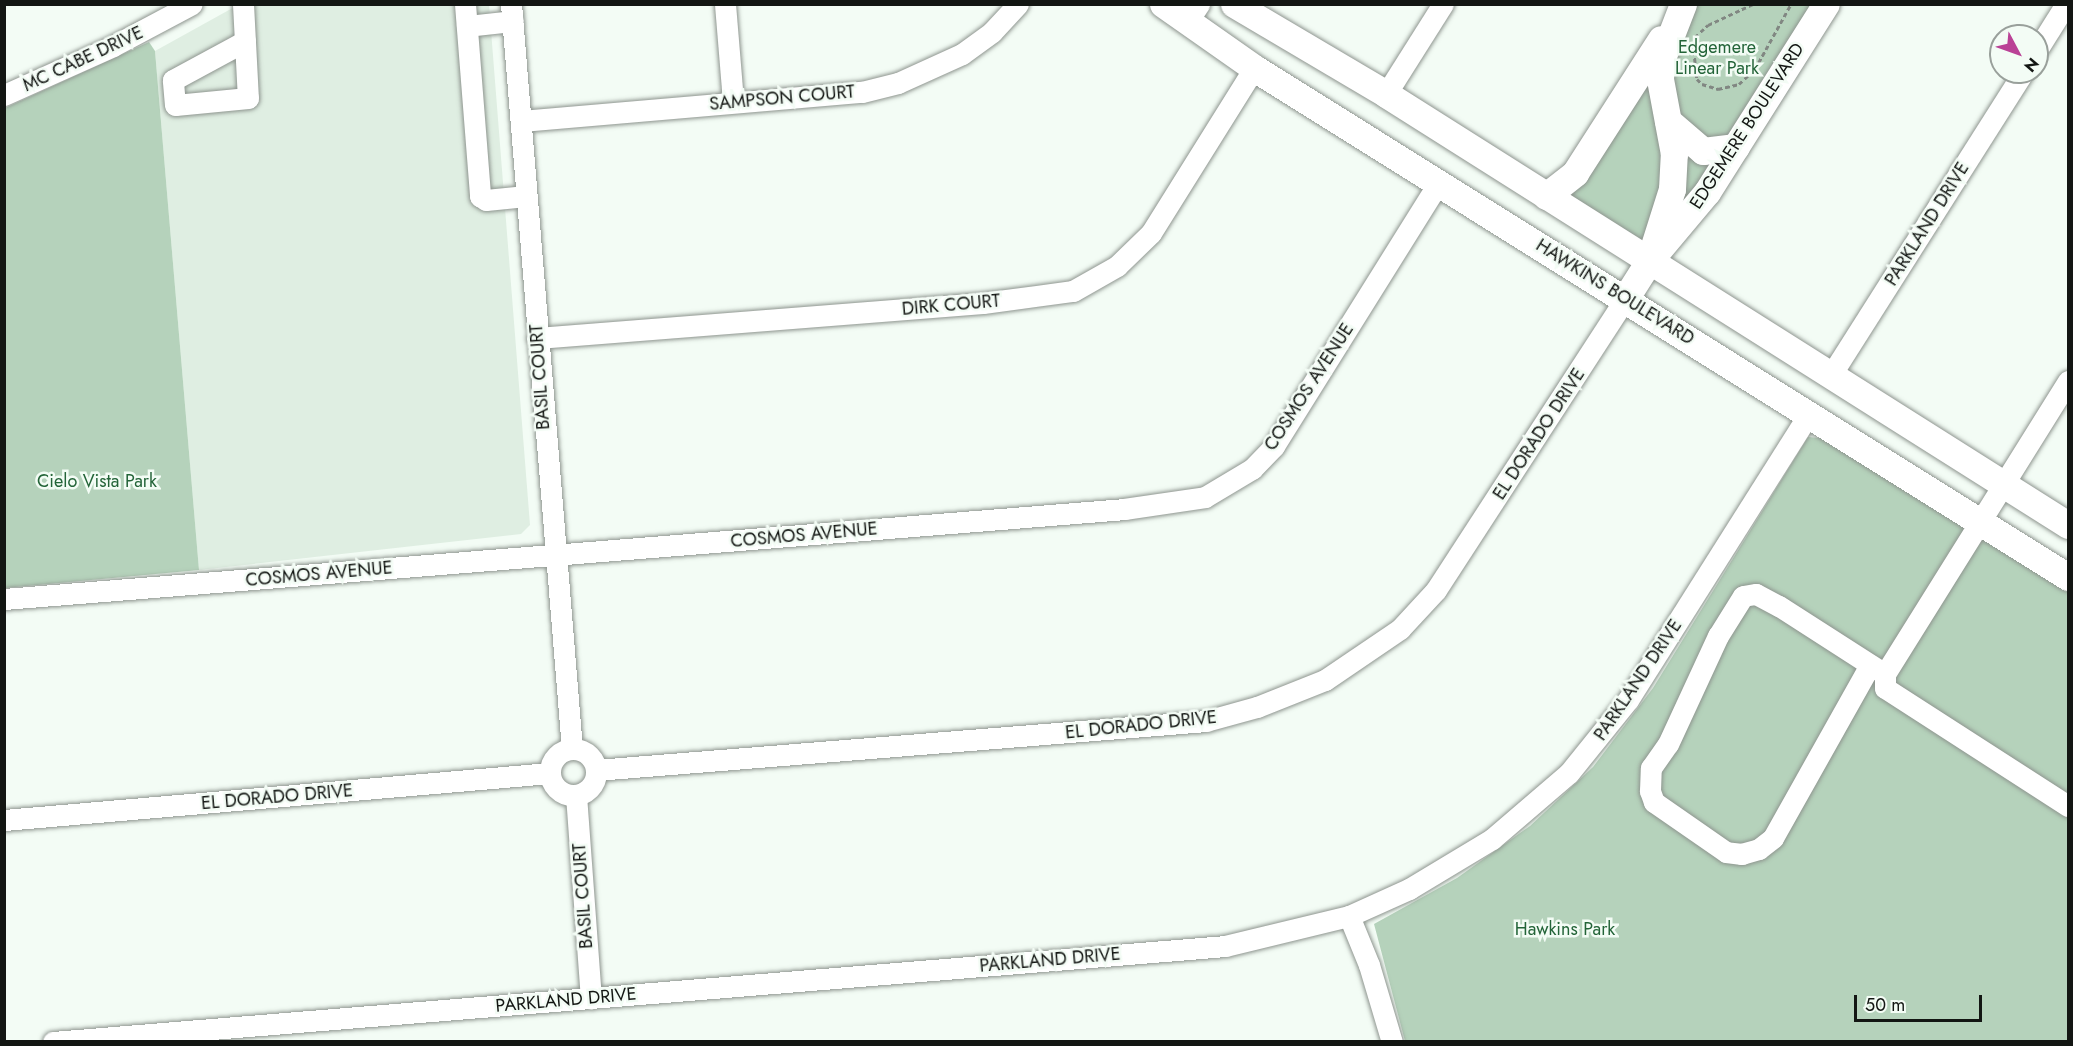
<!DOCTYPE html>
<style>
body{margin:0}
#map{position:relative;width:2073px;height:1046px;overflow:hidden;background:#f3fcf5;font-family:Jost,sans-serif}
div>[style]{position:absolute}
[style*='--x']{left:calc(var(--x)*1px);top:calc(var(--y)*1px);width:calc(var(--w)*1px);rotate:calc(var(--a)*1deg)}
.built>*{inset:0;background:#dfeee2}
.green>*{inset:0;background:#b5d2bb}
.path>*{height:3px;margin-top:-1.5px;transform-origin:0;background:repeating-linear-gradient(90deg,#818782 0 4.5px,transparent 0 7.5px)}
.roads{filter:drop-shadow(0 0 2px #8e958f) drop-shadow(0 0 2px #8e958f)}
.minor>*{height:21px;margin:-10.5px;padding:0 10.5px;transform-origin:10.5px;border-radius:10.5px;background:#fff}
.minor>.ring{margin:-10.5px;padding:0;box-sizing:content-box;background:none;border:21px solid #fff;border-radius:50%}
.major>*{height:27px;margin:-13.5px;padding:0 13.5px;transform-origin:13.5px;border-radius:13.5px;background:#fff}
span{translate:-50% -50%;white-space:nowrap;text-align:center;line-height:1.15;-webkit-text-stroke:5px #f3fcf5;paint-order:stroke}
.park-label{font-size:18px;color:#236438}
.street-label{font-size:18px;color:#131613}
.frame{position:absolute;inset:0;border:6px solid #131613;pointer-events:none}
.north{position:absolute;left:1989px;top:24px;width:60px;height:60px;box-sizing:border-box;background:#f3fcf5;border:2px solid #99a09b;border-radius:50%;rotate:131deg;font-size:16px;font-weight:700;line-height:24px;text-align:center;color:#131613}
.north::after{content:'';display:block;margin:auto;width:21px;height:27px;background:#ba4296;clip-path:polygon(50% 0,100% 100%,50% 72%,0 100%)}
.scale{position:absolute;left:1854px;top:995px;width:128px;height:27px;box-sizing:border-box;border:3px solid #131613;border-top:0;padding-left:8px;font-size:18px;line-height:21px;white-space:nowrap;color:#131613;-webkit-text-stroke:4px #f3fcf5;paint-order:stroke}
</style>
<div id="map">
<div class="built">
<i style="clip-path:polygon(238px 5px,489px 5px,530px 525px,521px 534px,199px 570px,155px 51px)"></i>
</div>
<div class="green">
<i style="clip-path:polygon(1687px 5px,1815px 5px,1657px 249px,1567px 194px)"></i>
<i style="clip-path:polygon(149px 42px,155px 51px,199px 570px,5px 588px,5px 108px)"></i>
<i style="clip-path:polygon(1808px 437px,1831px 439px,2068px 588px,2068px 1041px,1405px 1041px,1374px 924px,1457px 878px,1530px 826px,1593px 767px,1653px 688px)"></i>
</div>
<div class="path">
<i style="--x:1695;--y:37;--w:18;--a:-43"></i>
<i style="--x:1708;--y:25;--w:50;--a:-25"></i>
<i style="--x:1693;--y:43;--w:36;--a:84"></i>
<i style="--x:1697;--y:79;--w:7;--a:45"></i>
<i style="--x:1702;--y:84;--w:17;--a:17"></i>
<i style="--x:1718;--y:89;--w:22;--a:-13"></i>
<i style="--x:1739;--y:84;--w:22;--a:-43"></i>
<i style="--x:1755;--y:69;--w:74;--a:-61"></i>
</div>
<div class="roads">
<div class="minor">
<i style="--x:243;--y:4;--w:94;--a:87"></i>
<i style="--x:248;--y:98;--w:73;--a:174.5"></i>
<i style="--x:175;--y:105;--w:25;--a:-95"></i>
<i style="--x:173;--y:80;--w:82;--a:-28.4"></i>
<i style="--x:465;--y:4;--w:193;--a:85.5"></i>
<i style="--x:480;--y:196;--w:7;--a:34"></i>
<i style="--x:486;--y:200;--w:40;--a:-5.7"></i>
<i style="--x:511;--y:4;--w:747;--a:85.32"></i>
<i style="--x:725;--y:4;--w:98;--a:85.3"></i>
<i style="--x:1187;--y:22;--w:22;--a:-56"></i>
<i style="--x:467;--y:26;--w:46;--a:-6.2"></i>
<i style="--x:2037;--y:50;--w:54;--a:-57.8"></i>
<i style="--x:1386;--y:94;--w:107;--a:-57.7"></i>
<i style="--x:4;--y:95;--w:120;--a:-24.2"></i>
<i style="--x:113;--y:46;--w:89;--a:-28"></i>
<i style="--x:521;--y:121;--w:342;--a:-4.9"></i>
<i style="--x:862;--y:92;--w:37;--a:-14"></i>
<i style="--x:898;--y:83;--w:70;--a:-24.4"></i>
<i style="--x:962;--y:54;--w:37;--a:-36"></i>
<i style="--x:992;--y:32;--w:38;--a:-47"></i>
<i style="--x:537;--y:338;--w:447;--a:-4.5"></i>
<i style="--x:983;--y:303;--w:91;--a:-7.6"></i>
<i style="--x:1073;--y:291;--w:51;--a:-29.6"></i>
<i style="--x:1117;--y:266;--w:47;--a:-44.1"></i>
<i style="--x:1151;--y:233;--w:195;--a:-58"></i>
<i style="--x:1831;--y:375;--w:359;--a:-57.6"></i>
<i style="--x:2068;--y:381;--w:345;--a:122"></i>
<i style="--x:1885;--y:674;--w:14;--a:90"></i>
<i style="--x:1885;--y:688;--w:218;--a:32.8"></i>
<i style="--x:4;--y:599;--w:1124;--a:-4.59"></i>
<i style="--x:1124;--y:509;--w:82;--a:-8.4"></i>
<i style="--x:1205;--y:497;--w:55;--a:-30.8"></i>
<i style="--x:1252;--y:469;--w:32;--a:-46"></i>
<i style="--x:1274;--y:446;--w:311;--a:-58"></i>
<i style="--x:1870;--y:665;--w:198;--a:119.3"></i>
<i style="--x:1773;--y:838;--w:18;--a:142"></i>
<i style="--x:1759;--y:849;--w:18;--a:164"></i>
<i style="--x:1742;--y:854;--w:16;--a:-173"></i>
<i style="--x:1726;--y:852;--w:88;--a:-145.2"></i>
<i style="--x:1654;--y:802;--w:12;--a:-110"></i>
<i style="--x:1650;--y:791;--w:23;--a:-88"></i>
<i style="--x:1651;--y:768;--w:29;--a:-55"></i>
<i style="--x:1668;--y:744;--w:119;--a:-65.2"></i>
<i style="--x:1718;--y:636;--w:47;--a:-58"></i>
<i style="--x:1743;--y:596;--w:13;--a:-9"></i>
<i style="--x:1756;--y:594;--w:26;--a:28"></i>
<i style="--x:1779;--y:606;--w:126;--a:32.7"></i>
<i class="ring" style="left:550px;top:749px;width:25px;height:25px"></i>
<i style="--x:596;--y:770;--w:612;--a:-4.59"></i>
<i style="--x:1206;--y:721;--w:53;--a:-15.4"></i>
<i style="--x:1257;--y:707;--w:73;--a:-21.7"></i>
<i style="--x:1325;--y:680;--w:91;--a:-34.2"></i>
<i style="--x:1400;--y:629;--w:53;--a:-47.3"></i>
<i style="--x:1436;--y:590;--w:347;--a:-57"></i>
<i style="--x:576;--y:795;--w:204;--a:85.8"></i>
<i style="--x:4;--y:820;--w:548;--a:-4.92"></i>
<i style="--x:1349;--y:916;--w:53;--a:67.8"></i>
<i style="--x:1369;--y:965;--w:80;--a:73.4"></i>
<i style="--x:53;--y:1042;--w:1176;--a:-4.68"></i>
<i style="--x:1225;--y:946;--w:128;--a:-13.6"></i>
<i style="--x:1349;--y:916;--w:66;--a:-24.2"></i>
<i style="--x:1409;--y:889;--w:97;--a:-31.1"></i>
<i style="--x:1492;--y:839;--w:101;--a:-40.6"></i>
<i style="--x:1569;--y:773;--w:94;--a:-51.1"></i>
<i style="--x:1628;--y:700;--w:338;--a:-57.7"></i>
</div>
<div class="major">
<i style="--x:1163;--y:4;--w:111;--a:35.1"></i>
<i style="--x:1254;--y:68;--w:960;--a:32.02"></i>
<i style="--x:1234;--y:4;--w:177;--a:30.6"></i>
<i style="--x:1386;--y:94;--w:807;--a:32.29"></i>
<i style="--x:1668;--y:121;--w:46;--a:40.6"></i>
<i style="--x:1703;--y:151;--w:33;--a:-7"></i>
<i style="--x:1546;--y:196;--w:37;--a:-38"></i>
<i style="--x:1575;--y:173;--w:159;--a:-57.3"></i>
<i style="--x:1653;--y:249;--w:63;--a:-72.4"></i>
<i style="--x:1672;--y:189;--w:35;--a:-87"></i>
<i style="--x:1674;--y:154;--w:76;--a:-100.6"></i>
<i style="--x:1660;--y:79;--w:18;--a:-87"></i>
<i style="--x:1661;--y:61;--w:61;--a:-68.9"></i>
<i style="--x:1625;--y:299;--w:45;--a:-57.7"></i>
<i style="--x:1649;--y:261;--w:90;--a:-50"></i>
<i style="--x:1707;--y:192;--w:222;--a:-57.7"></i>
</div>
</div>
<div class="park-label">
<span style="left:1717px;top:58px">Edgemere<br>Linear Park</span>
<span style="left:97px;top:481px">Cielo Vista Park</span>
<span style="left:1565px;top:929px">Hawkins Park</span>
</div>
<div class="street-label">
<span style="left:83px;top:59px;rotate:-25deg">MC CABE DRIVE</span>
<span style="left:782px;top:98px;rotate:-5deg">SAMPSON COURT</span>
<span style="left:1747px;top:126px;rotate:-57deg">EDGEMERE BOULEVARD</span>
<span style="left:1927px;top:224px;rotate:-58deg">PARKLAND DRIVE</span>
<span style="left:1615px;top:292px;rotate:32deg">HAWKINS BOULEVARD</span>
<span style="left:951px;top:305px;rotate:-5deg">DIRK COURT</span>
<span style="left:540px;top:377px;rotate:-94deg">BASIL COURT</span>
<span style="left:1309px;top:387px;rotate:-57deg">COSMOS AVENUE</span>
<span style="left:1539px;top:434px;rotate:-57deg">EL DORADO DRIVE</span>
<span style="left:804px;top:535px;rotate:-5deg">COSMOS AVENUE</span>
<span style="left:319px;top:574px;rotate:-5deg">COSMOS AVENUE</span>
<span style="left:1638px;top:680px;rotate:-56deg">PARKLAND DRIVE</span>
<span style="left:1141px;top:725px;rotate:-6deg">EL DORADO DRIVE</span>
<span style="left:277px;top:797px;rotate:-5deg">EL DORADO DRIVE</span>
<span style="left:583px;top:896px;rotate:-94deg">BASIL COURT</span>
<span style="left:1050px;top:960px;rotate:-5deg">PARKLAND DRIVE</span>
<span style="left:566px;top:1000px;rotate:-5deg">PARKLAND DRIVE</span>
</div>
<div class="frame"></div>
<div class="north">N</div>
<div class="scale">50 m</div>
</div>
